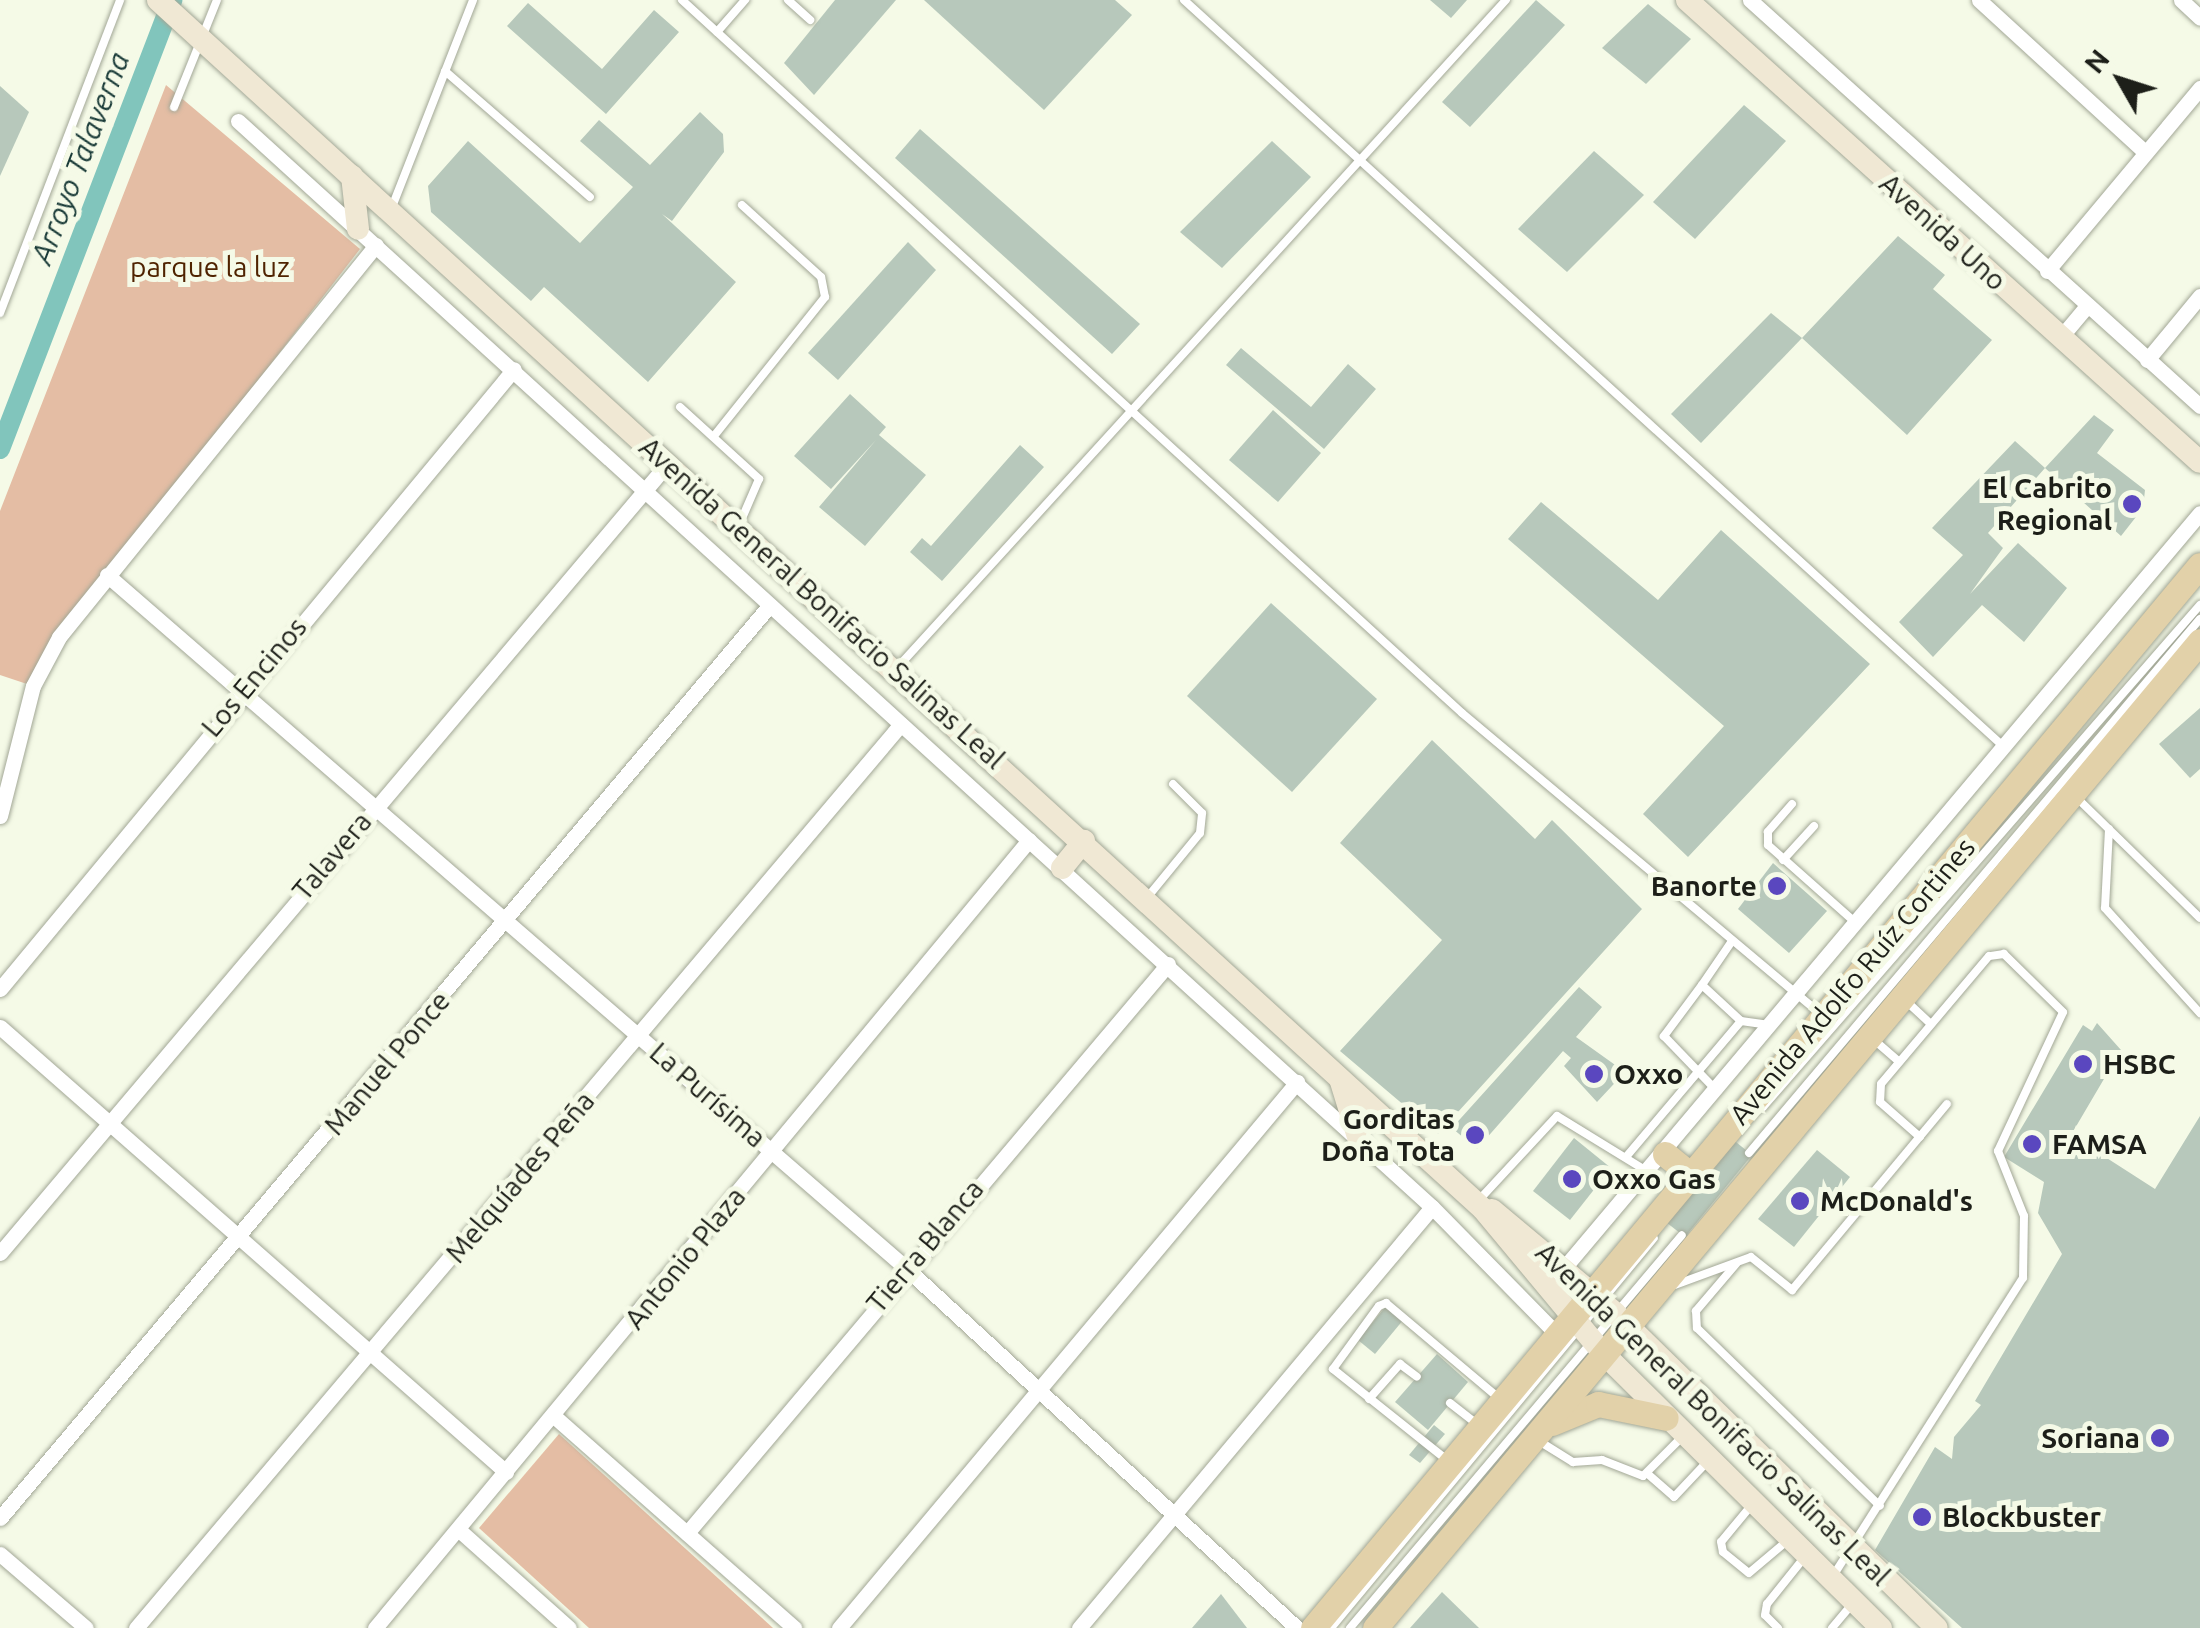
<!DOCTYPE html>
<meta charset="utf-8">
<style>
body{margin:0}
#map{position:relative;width:2200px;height:1628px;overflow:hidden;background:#f5fae7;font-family:Ubuntu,sans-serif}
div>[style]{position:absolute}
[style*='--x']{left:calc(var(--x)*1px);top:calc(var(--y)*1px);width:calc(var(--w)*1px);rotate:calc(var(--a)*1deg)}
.green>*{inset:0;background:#e4bda4}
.canal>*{height:20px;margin:-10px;padding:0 10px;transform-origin:10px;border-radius:10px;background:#81c5bc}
.building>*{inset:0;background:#b7c8bb}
.roads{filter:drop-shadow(0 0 2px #a2a796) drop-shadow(0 0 2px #a2a796)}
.lane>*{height:8px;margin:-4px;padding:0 4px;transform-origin:4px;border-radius:4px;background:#fff}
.street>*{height:15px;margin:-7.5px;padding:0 7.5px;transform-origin:7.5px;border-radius:7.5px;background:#fff}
.secondary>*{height:22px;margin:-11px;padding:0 11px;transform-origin:11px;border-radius:11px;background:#f0e8d4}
.primary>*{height:25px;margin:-12.5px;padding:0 12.5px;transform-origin:12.5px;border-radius:12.5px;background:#e2d1a9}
.dots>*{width:28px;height:28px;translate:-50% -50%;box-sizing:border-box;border:5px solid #f5fae7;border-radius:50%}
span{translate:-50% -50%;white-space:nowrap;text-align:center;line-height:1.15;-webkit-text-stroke:10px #f5fae7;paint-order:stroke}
.street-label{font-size:28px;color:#1d1f19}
.park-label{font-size:28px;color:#4f2300}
.poi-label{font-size:28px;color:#1d1f19;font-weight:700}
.right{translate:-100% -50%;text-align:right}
.left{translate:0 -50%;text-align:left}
.water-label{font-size:30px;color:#1a3b38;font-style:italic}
.north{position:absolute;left:2070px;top:30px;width:100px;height:100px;-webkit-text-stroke:8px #f5fae7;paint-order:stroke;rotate:309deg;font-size:28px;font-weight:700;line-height:40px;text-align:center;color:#1d1f19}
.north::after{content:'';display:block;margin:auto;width:35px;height:45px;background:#1d1f19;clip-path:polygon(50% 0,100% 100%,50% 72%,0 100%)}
</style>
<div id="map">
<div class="green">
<i style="clip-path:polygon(166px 85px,360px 249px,59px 637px,33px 686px,0 675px,0 511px)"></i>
<i style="clip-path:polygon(559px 1434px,773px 1628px,589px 1628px,479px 1528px)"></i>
</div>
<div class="canal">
<i style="--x:0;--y:449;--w:481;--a:-69"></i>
</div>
<div class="building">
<i style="clip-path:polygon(835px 0,896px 0,814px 95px,784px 63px)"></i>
<i style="clip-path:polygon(924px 0,1115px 0,1132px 15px,1044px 110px)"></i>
<i style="clip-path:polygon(1430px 0,1467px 0,1451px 18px)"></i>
<i style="clip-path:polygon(1536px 0,1565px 25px,1470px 127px,1442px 102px)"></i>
<i style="clip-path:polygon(528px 3px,602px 69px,654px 10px,679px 32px,606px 114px,507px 26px)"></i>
<i style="clip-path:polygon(1648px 4px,1691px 39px,1646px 84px,1602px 48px)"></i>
<i style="clip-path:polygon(0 86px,29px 112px,0 176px)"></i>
<i style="clip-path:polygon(1744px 105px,1786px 141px,1695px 239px,1653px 202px)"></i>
<i style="clip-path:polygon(700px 112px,723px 134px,724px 152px,672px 221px,662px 214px,736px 282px,648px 382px,544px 287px,531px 301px,431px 212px,428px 186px,468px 141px,580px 243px,633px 187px,580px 141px,599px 120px,650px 165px)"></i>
<i style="clip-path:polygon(920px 129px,1140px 324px,1112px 354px,895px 158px)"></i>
<i style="clip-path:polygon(1272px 141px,1311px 177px,1222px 268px,1180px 232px)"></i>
<i style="clip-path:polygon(1594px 151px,1644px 195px,1567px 272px,1518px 229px)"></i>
<i style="clip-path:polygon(1898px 236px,1945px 275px,1933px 289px,1992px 340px,1907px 435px,1802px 338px)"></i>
<i style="clip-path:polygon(908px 242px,936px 270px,838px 380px,808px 353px)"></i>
<i style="clip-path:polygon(1771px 313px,1802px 338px,1701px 443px,1671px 414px)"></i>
<i style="clip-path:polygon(1241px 348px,1311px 407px,1348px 364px,1376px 389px,1324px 449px,1226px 365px)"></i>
<i style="clip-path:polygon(850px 394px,886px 427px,879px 435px,926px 475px,865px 546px,819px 507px,876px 440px,831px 489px,794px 456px)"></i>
<i style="clip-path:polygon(1273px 410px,1321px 453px,1278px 502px,1229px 460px)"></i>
<i style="clip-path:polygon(2094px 415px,2114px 430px,2097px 453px,2145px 490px,2143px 508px,2121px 536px,2045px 468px,1988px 533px,2003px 548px,1970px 594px,2018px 543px,2067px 588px,2024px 642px,1982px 605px,1933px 657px,1899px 622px,1963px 555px,1932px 528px,2015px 441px,2045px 468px)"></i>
<i style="clip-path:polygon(1020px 445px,1044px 467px,942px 581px,910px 552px,922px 538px,931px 546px)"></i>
<i style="clip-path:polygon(1541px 502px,1658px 600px,1721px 530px,1870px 664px,1688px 857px,1643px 814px,1724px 726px,1508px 539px)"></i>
<i style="clip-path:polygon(1271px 603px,1377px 699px,1292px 792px,1187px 696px)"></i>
<i style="clip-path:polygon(2200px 708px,2200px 769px,2190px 778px,2159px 744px)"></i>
<i style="clip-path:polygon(1432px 740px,1535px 839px,1552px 820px,1642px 909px,1438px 1134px,1340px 1051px,1442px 940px,1340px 843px)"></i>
<i style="clip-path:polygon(1773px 863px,1827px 911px,1789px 953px,1738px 909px)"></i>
<i style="clip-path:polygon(1579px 987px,1602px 1007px,1576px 1037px,1625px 1072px,1597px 1102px,1564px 1066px,1571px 1058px,1563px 1051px,1477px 1149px,1452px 1128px)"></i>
<i style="clip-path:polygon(2097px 1023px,2121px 1050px,2071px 1135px,2155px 1189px,2200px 1116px,2200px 1628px,1962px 1628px,1875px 1550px,1935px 1447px,1952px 1459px,1954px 1437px,1981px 1405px,1975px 1401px,2062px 1254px,2038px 1213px,2044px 1182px,2004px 1157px,2083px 1025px,2092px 1031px)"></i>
<i style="clip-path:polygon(1574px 1138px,1611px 1168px,1570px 1220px,1533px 1191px)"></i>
<i style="clip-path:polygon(1731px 1138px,1752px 1155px,1685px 1237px,1662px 1219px)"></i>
<i style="clip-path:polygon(1817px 1150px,1850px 1177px,1794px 1247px,1758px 1219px)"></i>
<i style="clip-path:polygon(1387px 1305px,1404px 1319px,1375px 1354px,1358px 1340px)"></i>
<i style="clip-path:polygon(1437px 1354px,1468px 1382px,1428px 1430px,1395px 1402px)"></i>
<i style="clip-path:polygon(1434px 1425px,1445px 1434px,1420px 1463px,1409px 1455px)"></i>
<i style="clip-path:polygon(1442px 1592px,1479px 1628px,1410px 1628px)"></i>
<i style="clip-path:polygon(1221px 1594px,1247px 1628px,1192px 1628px)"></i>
</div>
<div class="roads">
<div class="lane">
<i style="--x:682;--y:0;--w:1057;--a:42.43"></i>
<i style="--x:1462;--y:713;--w:468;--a:40"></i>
<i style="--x:788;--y:0;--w:30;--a:42"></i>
<i style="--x:1184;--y:0;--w:1108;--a:42.33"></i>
<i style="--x:717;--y:32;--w:43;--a:-48.8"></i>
<i style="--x:445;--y:71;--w:192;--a:41"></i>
<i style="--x:174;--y:107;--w:115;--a:-68.1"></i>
<i style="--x:392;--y:207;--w:222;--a:-68.6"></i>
<i style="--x:0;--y:313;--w:335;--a:-69"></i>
<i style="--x:680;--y:407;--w:107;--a:42.3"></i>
<i style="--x:759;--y:479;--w:48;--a:113.4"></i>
<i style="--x:714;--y:436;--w:178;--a:-51.4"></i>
<i style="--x:825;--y:297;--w:20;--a:-101"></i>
<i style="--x:821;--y:277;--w:107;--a:-137.7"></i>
<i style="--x:897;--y:668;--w:904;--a:-47.65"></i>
<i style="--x:2076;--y:797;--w:173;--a:44.3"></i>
<i style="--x:1792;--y:804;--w:37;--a:131"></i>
<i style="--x:1768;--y:832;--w:13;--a:90"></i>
<i style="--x:1768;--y:845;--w:118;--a:41.6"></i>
<i style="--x:2109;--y:829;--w:79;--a:92.9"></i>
<i style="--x:2105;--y:908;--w:142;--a:47.9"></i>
<i style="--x:1783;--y:860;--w:46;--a:-47.6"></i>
<i style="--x:1146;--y:899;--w:85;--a:-50.7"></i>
<i style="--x:1200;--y:833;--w:20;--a:-84"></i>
<i style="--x:1202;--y:813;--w:41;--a:-135"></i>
<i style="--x:1732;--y:941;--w:53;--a:124.3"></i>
<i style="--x:1702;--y:985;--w:53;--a:42.7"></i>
<i style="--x:1702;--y:985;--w:64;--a:126.7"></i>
<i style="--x:1664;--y:1036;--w:72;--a:46.1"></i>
<i style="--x:1904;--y:999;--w:35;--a:43"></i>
<i style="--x:1873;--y:1039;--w:32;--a:41"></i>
<i style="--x:1763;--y:1107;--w:666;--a:-48.96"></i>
<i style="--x:1749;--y:1153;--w:699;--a:-49.82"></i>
<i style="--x:1626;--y:1157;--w:178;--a:-49.8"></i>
<i style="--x:1741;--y:1021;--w:27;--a:8"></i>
<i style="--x:1478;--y:1201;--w:116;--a:-47.1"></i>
<i style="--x:1557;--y:1116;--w:103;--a:31.5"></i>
<i style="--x:1736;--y:1264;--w:62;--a:130.4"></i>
<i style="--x:1696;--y:1311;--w:17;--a:87"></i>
<i style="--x:1697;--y:1328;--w:255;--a:44.2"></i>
<i style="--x:1672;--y:1286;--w:84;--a:-20.2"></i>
<i style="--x:1751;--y:1257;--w:53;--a:38.8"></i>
<i style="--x:1792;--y:1290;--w:242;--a:-50.2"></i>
<i style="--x:1369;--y:1399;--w:47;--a:-48.5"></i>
<i style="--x:1400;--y:1364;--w:21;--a:37"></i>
<i style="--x:1450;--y:1403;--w:36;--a:38"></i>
<i style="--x:1539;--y:1441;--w:40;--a:32"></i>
<i style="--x:1573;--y:1462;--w:29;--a:-4"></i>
<i style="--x:1602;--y:1460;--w:44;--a:21.3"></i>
<i style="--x:1643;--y:1476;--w:55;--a:-45"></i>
<i style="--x:1447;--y:1460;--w:146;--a:-141.4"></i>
<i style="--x:1333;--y:1369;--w:78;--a:-53.9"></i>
<i style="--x:1379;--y:1306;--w:8;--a:-23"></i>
<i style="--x:1386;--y:1303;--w:148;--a:40.1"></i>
<i style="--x:1649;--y:1475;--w:33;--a:41"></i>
<i style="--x:1674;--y:1497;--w:47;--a:-46.7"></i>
<i style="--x:1750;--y:1507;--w:45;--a:129.6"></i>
<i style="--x:1721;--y:1542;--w:10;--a:79"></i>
<i style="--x:1723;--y:1552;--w:33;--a:39"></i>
<i style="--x:1749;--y:1573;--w:50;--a:-40.1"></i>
<i style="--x:1833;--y:1576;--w:353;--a:-57.5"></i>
<i style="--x:2023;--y:1278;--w:62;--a:-89.1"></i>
<i style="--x:2024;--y:1216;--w:70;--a:-111.8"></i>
<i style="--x:1998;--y:1151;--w:153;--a:-64.9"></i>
<i style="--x:2063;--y:1012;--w:83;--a:-135.5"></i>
<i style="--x:2004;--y:954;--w:15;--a:172"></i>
<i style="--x:1989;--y:956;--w:167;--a:130.2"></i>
<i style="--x:1881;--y:1084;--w:18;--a:93"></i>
<i style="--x:1880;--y:1102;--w:53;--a:41.2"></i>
<i style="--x:1331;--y:1628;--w:506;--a:-50.37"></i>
<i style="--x:1350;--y:1628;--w:514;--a:-49.81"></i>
<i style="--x:1778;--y:1628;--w:18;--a:-135"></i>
<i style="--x:1765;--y:1615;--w:11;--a:-80"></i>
<i style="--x:1767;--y:1604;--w:58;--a:-51.3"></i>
<i style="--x:1832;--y:1628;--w:31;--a:-50"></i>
</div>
<div class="street">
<i style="--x:1750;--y:0;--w:606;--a:42.06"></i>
<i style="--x:1979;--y:0;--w:225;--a:42.5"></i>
<i style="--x:2181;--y:0;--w:26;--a:43"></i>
<i style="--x:238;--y:121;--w:1614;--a:42.29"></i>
<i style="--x:1432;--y:1207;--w:180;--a:45.5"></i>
<i style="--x:2047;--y:271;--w:239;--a:-50.1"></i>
<i style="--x:2060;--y:338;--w:40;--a:-50"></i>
<i style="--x:2147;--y:360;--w:83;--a:-50.4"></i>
<i style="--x:107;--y:575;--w:1058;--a:40.94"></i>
<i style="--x:906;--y:1268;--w:531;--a:42.64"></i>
<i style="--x:0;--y:816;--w:134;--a:-75.8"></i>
<i style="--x:33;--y:686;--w:55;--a:-62"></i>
<i style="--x:59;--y:637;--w:504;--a:-51.04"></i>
<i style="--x:0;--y:989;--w:805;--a:-50.34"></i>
<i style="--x:0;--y:1027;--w:674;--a:41.33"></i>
<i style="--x:0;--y:1253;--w:1035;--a:-49.78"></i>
<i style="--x:1558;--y:1275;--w:996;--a:-49.89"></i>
<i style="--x:555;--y:1417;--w:319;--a:41.4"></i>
<i style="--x:0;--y:1518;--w:1194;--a:-49.86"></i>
<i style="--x:459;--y:1530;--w:147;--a:41.7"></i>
<i style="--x:687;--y:1533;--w:745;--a:-49.79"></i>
<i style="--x:0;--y:1554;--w:113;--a:40.7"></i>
<i style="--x:136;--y:1628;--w:1184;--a:-49.76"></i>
<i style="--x:375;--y:1628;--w:1024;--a:-50.31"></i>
<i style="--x:839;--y:1628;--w:713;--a:-50.01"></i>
<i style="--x:1079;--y:1628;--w:549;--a:-50.02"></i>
</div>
<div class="secondary">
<i style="--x:158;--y:0;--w:1794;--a:42.38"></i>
<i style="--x:1483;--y:1209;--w:187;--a:50.2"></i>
<i style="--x:1603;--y:1353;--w:391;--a:44.7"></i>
<i style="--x:1687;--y:0;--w:690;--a:42.01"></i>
<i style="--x:352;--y:176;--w:53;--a:83.5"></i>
<i style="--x:1062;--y:868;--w:35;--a:-51"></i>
<i style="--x:1341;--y:1082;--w:61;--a:72.8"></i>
<i style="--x:1492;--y:1210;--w:160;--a:39.9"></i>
<i style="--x:1615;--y:1313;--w:450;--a:44.4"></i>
</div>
<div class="primary">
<i style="--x:1665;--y:1154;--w:32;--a:39"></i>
<i style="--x:1552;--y:1423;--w:50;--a:-22.4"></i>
<i style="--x:1598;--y:1404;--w:69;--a:11.6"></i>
<i style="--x:1313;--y:1628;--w:1384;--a:-50.16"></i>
<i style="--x:1375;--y:1628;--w:1286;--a:-50.11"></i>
</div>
</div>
<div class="dots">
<i style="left:2132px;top:504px;background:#5a47bf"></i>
<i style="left:1777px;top:886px;background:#5a47bf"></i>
<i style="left:2083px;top:1064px;background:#5a47bf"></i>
<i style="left:1594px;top:1074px;background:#5a47bf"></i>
<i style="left:1475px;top:1135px;background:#5a47bf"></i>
<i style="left:2032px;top:1144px;background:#5a47bf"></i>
<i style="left:1572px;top:1179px;background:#5a47bf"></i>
<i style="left:1800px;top:1201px;background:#5a47bf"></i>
<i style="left:2160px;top:1438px;background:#5a47bf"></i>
<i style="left:1922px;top:1517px;background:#5a47bf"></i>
</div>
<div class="street-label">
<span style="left:1943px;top:232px;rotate:42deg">Avenida Uno</span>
<span style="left:822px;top:603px;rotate:42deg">Avenida General Bonifacio Salinas Leal</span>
<span style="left:254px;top:677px;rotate:-50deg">Los Encinos</span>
<span style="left:332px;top:856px;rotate:-50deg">Talavera</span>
<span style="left:1852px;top:981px;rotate:-50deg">Avenida Adolfo Ruíz Cortines</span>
<span style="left:387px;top:1063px;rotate:-50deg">Manuel Ponce</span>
<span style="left:708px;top:1095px;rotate:41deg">La Purísima</span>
<span style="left:520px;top:1177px;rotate:-50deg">Melquíades Peña</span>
<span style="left:925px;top:1246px;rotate:-50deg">Tierra Blanca</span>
<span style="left:685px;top:1258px;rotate:-51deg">Antonio Plaza</span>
<span style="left:1713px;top:1414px;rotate:44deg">Avenida General Bonifacio Salinas Leal</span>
</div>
<div class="park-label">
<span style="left:210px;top:267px">parque la luz</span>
</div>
<div class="poi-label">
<span class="right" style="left:2112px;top:504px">El Cabrito<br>Regional</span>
<span class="right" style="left:1757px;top:886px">Banorte</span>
<span class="left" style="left:2103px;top:1064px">HSBC</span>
<span class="left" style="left:1614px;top:1074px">Oxxo</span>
<span class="right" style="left:1455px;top:1135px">Gorditas<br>Doña Tota</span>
<span class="left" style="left:2052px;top:1144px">FAMSA</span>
<span class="left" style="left:1592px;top:1179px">Oxxo Gas</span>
<span class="left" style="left:1820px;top:1201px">McDonald's</span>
<span class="right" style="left:2140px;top:1438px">Soriana</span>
<span class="left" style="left:1942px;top:1517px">Blockbuster</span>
</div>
<div class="water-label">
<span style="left:80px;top:158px;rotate:-69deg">Arroyo Talaverna</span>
</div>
<div class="north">N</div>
</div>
